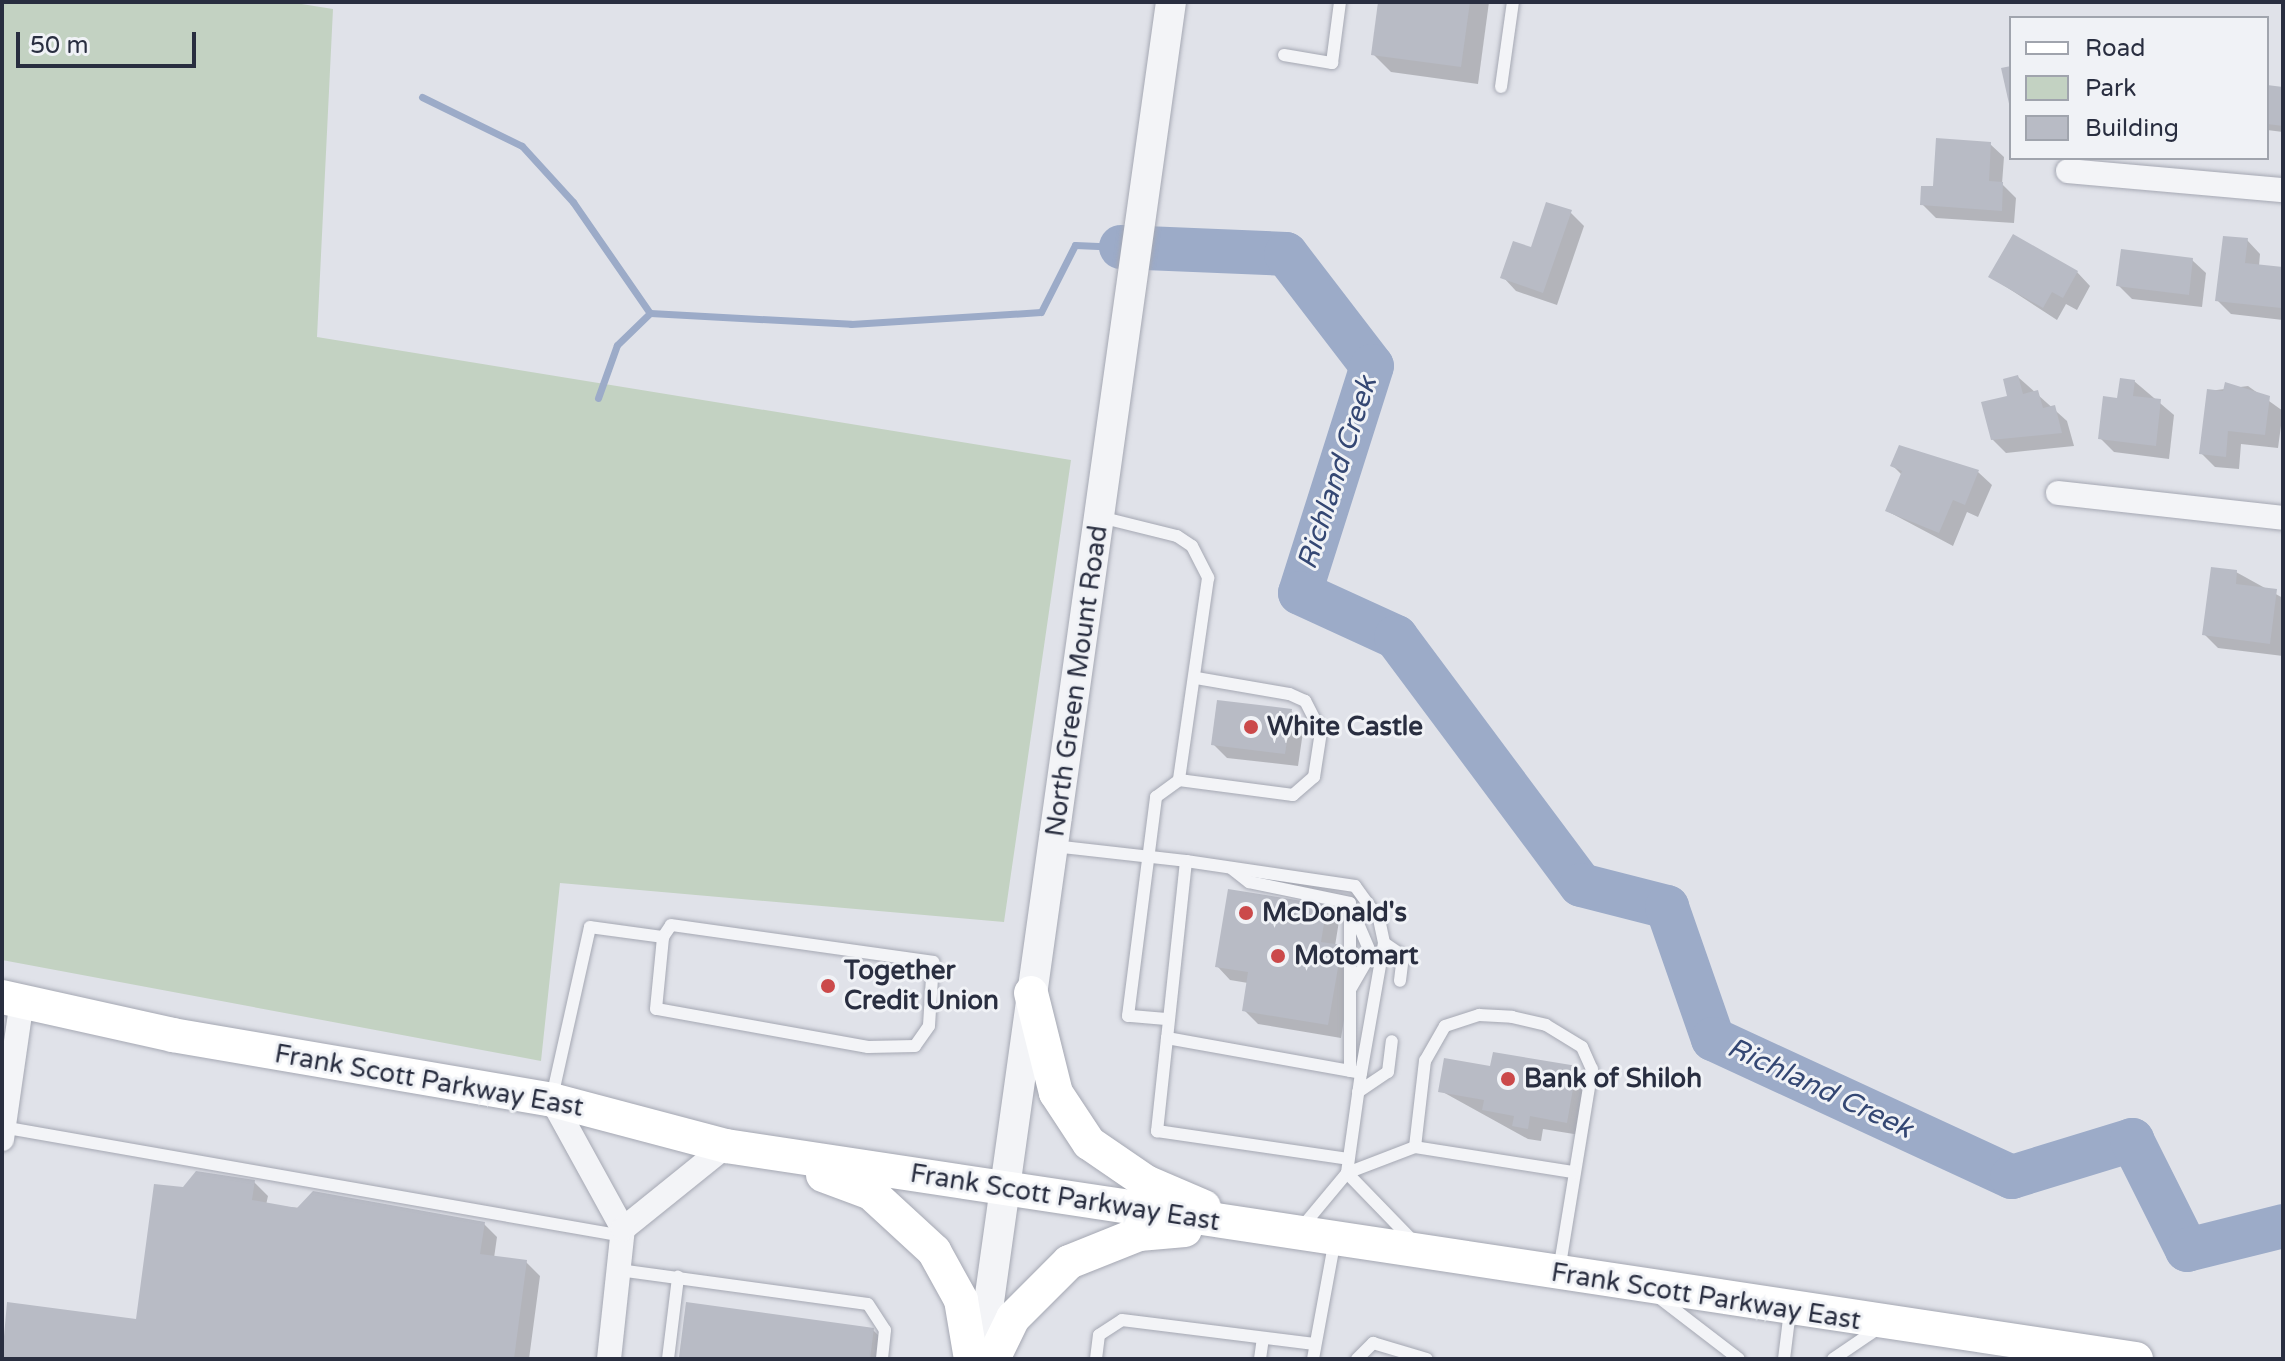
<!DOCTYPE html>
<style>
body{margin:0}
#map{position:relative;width:2285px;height:1361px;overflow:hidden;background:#e0e2e9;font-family:"Varela Round",sans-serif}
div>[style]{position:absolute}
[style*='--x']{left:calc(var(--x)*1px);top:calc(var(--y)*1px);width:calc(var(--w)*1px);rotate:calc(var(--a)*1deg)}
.green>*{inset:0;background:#c3d2c2}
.shadow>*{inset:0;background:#0003}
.stream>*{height:7px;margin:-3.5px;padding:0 3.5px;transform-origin:3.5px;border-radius:3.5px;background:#9cabc8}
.river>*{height:44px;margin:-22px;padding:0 22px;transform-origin:22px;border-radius:22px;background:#9cabc8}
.building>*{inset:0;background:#b8bbc5}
.roads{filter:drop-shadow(0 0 2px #a5a8b3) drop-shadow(0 0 2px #a5a8b3)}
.service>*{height:12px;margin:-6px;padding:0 6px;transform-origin:6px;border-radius:6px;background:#f3f4f7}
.minor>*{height:24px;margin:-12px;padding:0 12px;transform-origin:12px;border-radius:12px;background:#f3f4f7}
.tertiary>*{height:30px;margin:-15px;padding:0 15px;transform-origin:15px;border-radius:15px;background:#f3f4f7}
.secondary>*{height:34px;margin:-17px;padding:0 17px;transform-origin:17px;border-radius:17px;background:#fff}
.dots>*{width:22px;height:22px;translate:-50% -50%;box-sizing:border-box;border:4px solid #f0f2f6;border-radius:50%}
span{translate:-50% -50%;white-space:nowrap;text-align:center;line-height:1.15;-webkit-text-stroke:6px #f0f2f6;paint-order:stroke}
.street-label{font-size:26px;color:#292e40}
.poi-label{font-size:26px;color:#292e40;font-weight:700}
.left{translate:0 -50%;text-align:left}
.water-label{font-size:28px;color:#344773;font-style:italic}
.frame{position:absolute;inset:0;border:4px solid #292e40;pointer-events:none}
.legend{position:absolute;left:2009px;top:16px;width:260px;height:144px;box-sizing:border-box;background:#f0f2f6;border:2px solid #a0a4ad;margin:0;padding:10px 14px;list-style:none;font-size:24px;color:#292e40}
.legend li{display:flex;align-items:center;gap:16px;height:40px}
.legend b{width:40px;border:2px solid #a0a4ad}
.scale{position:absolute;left:16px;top:32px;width:180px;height:36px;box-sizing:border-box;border:4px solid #292e40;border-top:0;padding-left:10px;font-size:24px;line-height:28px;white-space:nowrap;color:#292e40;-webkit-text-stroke:6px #f0f2f6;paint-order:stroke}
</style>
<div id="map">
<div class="green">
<i style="clip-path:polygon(2px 2px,289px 2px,333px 9px,317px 337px,1071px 460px,1004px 922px,560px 883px,541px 1061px,2px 960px)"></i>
</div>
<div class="shadow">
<i style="clip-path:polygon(1380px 2px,1489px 2px,1478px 84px,1391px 72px,1373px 54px)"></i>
<i style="clip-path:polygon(2267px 87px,2283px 89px,2283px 132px,2267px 130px)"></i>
<i style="clip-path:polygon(1990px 144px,2004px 157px,2002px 184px,2016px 198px,2014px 223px,1936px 218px,1922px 204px)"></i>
<i style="clip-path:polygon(1570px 212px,1584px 226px,1557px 305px,1516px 291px,1503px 277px)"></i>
<i style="clip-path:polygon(2247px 240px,2260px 254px,2259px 266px,2283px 269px,2283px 320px,2231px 314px,2217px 300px)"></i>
<i style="clip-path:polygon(2192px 260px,2206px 273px,2202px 307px,2132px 299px,2119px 286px)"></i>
<i style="clip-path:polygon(2077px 272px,2090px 286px,2077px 310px,2066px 304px,2057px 320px,1991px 277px)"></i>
<i style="clip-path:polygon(2018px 377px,2067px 421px,2074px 446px,2006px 453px,1992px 439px)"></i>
<i style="clip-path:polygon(2134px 381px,2174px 415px,2169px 459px,2114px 452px,2100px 438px)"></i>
<i style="clip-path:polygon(2248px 386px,2283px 411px,2278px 448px,2241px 444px,2239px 469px,2215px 467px,2201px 453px,2209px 391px)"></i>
<i style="clip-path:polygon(1893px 466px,1978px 472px,1992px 485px,1978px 517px,1967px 512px,1953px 546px,1887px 511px,1902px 475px)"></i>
<i style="clip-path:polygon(2236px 572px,2283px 598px,2283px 656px,2218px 648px,2204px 634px)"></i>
<i style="clip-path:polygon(1291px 711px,1304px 725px,1298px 766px,1227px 758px,1213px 744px)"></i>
<i style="clip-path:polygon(1326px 907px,1339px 921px,1335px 946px,1354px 961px,1341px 1038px,1258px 1024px,1244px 1010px,1248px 983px,1230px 980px,1217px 966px)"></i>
<i style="clip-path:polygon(1492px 1068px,1576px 1068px,1589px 1082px,1580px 1135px,1543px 1129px,1541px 1141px,1528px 1139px,1441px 1091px)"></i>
<i style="clip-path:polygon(254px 1182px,268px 1196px,266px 1205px,484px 1224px,497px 1237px,494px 1258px,526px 1262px,540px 1276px,529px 1359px,2px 1359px,9px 1304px,138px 1321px,184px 1190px)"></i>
<i style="clip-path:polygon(873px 1330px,887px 1344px,885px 1359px,681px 1356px)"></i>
</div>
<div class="stream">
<i style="--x:422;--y:97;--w:111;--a:26.1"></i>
<i style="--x:522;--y:146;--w:76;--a:47.7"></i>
<i style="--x:573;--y:202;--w:135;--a:55.3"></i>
<i style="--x:650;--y:313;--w:201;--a:3.1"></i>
<i style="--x:851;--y:324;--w:190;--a:-3.6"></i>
<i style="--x:1041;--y:312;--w:75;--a:-63.1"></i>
<i style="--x:1075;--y:245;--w:46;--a:2.5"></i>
<i style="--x:598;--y:398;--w:56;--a:-70.3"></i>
<i style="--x:617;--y:345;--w:46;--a:-44.1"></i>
</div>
<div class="river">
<i style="--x:1121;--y:247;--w:165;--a:2.4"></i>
<i style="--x:1286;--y:254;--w:141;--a:52.5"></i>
<i style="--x:1372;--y:366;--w:238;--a:107.6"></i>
<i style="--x:1300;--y:593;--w:106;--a:24.6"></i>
<i style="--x:1396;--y:637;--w:309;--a:53.3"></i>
<i style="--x:1581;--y:885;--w:89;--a:14.3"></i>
<i style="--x:1667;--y:907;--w:140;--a:70.8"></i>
<i style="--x:1713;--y:1039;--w:329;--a:24.8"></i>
<i style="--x:2012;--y:1177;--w:126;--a:-17.1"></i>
<i style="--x:2132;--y:1140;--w:123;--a:63.4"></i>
<i style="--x:2187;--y:1250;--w:99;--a:-14"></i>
</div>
<div class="building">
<i style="clip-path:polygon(1378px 2px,1470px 2px,1461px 67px,1371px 55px)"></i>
<i style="clip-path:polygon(2011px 66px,2011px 108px,2010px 108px,2001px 68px)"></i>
<i style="clip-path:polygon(2267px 85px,2283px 87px,2283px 126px,2267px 124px)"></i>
<i style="clip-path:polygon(1936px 138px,1991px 142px,1989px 181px,2003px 182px,2002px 211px,1920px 205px,1921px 186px,1933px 186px)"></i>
<i style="clip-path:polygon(1546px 202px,1572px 210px,1543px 293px,1500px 278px,1513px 241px,1531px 247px)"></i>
<i style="clip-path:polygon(2013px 234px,2078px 271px,2063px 298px,2052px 292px,2043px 308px,1988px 277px)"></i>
<i style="clip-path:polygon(2223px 236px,2248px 238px,2245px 263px,2283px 267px,2281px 308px,2215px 301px)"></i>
<i style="clip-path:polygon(2121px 249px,2193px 258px,2189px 295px,2116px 286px)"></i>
<i style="clip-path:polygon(2018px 375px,2023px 394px,2038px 390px,2043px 408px,2055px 405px,2062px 433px,1991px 440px,1981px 402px,2007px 396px,2003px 379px)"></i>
<i style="clip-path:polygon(2120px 378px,2135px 380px,2133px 396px,2161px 399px,2156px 446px,2098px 439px,2103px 396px,2117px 398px)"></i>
<i style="clip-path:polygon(2225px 382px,2270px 396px,2265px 435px,2228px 431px,2226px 457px,2199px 454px,2207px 389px,2223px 391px)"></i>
<i style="clip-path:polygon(1899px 445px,1979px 470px,1965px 505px,1953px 500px,1939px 533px,1885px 511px,1902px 471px,1890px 466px)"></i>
<i style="clip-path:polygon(2211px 567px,2237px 570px,2236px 584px,2277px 589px,2270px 644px,2202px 635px)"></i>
<i style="clip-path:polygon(1217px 700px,1292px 709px,1285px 754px,1211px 745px)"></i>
<i style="clip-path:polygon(1228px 889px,1327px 905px,1321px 942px,1342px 945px,1328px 1025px,1242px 1011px,1248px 972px,1215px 967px)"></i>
<i style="clip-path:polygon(1493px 1052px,1577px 1066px,1567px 1123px,1530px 1116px,1528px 1129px,1512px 1126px,1514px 1116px,1482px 1110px,1484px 1100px,1438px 1092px,1444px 1058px,1490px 1066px)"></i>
<i style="clip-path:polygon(196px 1171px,255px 1180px,252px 1200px,297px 1208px,313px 1191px,485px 1222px,480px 1254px,527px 1260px,514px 1359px,2px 1359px,7px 1302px,136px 1319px,154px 1184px,183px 1187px)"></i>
<i style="clip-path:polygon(686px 1302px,874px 1328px,870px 1359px,679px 1357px)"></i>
</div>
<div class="roads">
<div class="service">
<i style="--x:1284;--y:55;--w:49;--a:9.5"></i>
<i style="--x:1332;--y:63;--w:62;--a:-82.5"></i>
<i style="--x:1501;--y:87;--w:86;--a:-82"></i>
<i style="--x:1100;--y:517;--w:79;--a:13.9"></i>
<i style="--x:1177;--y:536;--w:18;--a:34"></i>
<i style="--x:1192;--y:546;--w:36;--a:63"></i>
<i style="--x:1208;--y:578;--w:204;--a:98.2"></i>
<i style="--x:1053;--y:846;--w:134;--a:6.4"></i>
<i style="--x:1186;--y:861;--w:178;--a:96.1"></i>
<i style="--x:1167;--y:1038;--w:197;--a:10.2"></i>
<i style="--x:1361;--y:1073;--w:101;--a:98"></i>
<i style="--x:1347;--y:1173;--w:93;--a:45.9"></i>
<i style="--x:1186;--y:861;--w:171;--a:8.4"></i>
<i style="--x:1355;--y:886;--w:41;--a:54"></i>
<i style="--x:1379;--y:919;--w:25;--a:78"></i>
<i style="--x:1384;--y:943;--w:132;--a:100"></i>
<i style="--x:1231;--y:868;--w:23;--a:38"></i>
<i style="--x:1249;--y:882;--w:103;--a:11.7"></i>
<i style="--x:1350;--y:903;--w:168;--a:90"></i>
<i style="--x:1354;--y:914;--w:39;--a:67"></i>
<i style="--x:671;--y:925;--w:265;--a:8"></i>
<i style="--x:933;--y:962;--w:64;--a:93.6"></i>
<i style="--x:929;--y:1026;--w:24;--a:125"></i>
<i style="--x:915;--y:1046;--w:47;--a:178.8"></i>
<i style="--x:868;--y:1047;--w:215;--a:-169.8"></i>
<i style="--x:656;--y:1009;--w:72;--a:-84.4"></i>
<i style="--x:663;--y:937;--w:14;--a:-56"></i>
<i style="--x:1384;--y:943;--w:23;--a:34"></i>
<i style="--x:1403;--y:956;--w:25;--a:97"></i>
<i style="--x:1351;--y:988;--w:36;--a:-60"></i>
<i style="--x:1166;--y:1019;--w:38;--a:-175"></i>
<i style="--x:1128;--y:1016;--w:221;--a:-82.7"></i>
<i style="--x:1156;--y:797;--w:29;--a:-36"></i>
<i style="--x:1179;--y:780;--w:115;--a:7.5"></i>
<i style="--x:1293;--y:795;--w:28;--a:-41"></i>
<i style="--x:1314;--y:777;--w:46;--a:-81.2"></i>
<i style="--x:1321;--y:732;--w:35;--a:-117"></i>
<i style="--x:1305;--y:701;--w:17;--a:-156"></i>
<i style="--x:1289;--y:694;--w:94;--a:-170.2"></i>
<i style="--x:1167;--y:1038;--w:94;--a:96.1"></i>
<i style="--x:1157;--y:1131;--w:193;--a:8.3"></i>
<i style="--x:1358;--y:1092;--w:36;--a:-34"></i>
<i style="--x:1388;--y:1072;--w:31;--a:-83"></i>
<i style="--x:552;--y:1097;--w:174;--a:-77.4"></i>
<i style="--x:590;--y:927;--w:74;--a:7.8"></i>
<i style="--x:2;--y:1127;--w:630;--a:9.96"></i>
<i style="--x:1415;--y:1147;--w:87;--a:-83.4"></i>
<i style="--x:1425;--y:1061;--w:40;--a:-60.3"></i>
<i style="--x:1445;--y:1026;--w:36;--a:-18"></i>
<i style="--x:1479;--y:1015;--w:33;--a:3"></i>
<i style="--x:1512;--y:1017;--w:35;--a:13"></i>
<i style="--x:1546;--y:1025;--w:42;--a:31.4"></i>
<i style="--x:1582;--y:1047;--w:24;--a:66"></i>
<i style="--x:1592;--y:1069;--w:204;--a:99.3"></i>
<i style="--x:1302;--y:1227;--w:70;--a:-50.2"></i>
<i style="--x:1347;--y:1173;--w:73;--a:-20.9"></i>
<i style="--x:1415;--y:1147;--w:160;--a:9"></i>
<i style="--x:619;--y:1270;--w:251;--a:7.8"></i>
<i style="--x:868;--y:1304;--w:31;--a:57"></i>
<i style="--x:885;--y:1330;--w:29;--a:96"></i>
<i style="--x:1657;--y:1296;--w:103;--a:37.5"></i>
<i style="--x:668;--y:1359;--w:83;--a:-83"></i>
<i style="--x:1096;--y:1359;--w:24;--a:-83"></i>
<i style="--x:1099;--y:1335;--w:27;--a:-33"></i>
<i style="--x:1122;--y:1320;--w:194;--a:7.1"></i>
<i style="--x:1260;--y:1359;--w:21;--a:-82"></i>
<i style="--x:1313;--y:1359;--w:122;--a:-79.6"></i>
<i style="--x:1357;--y:1359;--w:23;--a:-45"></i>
<i style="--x:1373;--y:1343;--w:56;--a:16.5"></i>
<i style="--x:1784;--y:1359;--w:48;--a:-82.9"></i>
<i style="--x:1833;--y:1359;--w:57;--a:-34.2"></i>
</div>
<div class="minor">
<i style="--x:2068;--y:171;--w:216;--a:5.1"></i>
<i style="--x:2058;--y:493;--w:226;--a:6.3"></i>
<i style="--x:552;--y:1100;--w:147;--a:61.2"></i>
<i style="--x:2;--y:1139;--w:139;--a:-81.8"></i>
<i style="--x:609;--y:1359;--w:131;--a:-83.9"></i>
<i style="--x:623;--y:1229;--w:132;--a:-38.9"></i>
</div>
<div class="tertiary">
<i style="--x:981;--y:1359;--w:1370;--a:-82.03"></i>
</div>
<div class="secondary">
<i style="--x:1031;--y:993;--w:103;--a:76"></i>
<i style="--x:1056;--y:1093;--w:60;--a:56.6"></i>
<i style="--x:1089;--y:1143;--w:69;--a:34.4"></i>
<i style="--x:1146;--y:1182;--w:63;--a:23.3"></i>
<i style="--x:2;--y:997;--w:175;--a:12.5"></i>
<i style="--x:173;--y:1035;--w:385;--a:9.7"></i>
<i style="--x:552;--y:1100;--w:180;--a:14.8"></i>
<i style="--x:726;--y:1146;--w:1426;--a:8.59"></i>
<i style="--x:823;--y:1175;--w:51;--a:20.6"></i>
<i style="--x:871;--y:1193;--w:86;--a:42.6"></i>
<i style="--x:934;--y:1251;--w:56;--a:61.1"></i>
<i style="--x:961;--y:1300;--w:60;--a:80.4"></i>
<i style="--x:993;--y:1359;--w:46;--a:-64"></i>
<i style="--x:1013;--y:1318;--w:79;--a:-45"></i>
<i style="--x:1069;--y:1262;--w:75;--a:-21.8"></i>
<i style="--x:1139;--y:1234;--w:46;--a:-5"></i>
</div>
</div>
<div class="dots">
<i style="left:1251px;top:727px;background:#cb494a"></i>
<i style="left:1246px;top:913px;background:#cb494a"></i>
<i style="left:1278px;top:956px;background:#cb494a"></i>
<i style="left:828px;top:986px;background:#cb494a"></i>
<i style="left:1508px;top:1079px;background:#cb494a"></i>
</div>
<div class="street-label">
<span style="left:1077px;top:681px;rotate:-82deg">North Green Mount Road</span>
<span style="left:429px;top:1081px;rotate:10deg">Frank Scott Parkway East</span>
<span style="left:1065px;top:1198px;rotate:9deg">Frank Scott Parkway East</span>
<span style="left:1706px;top:1297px;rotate:9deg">Frank Scott Parkway East</span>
</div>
<div class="poi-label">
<span class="left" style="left:1267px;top:727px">White Castle</span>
<span class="left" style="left:1262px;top:913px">McDonald's</span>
<span class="left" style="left:1294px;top:956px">Motomart</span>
<span class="left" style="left:844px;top:986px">Together<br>Credit Union</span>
<span class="left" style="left:1524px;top:1079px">Bank of Shiloh</span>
</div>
<div class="water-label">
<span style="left:1337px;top:473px;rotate:-72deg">Richland Creek</span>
<span style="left:1820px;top:1088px;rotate:25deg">Richland Creek</span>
</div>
<div class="frame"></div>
<ul class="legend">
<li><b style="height:10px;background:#fff"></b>Road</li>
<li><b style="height:22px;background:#c3d2c2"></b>Park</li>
<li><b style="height:22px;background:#b8bbc5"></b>Building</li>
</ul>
<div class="scale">50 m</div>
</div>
